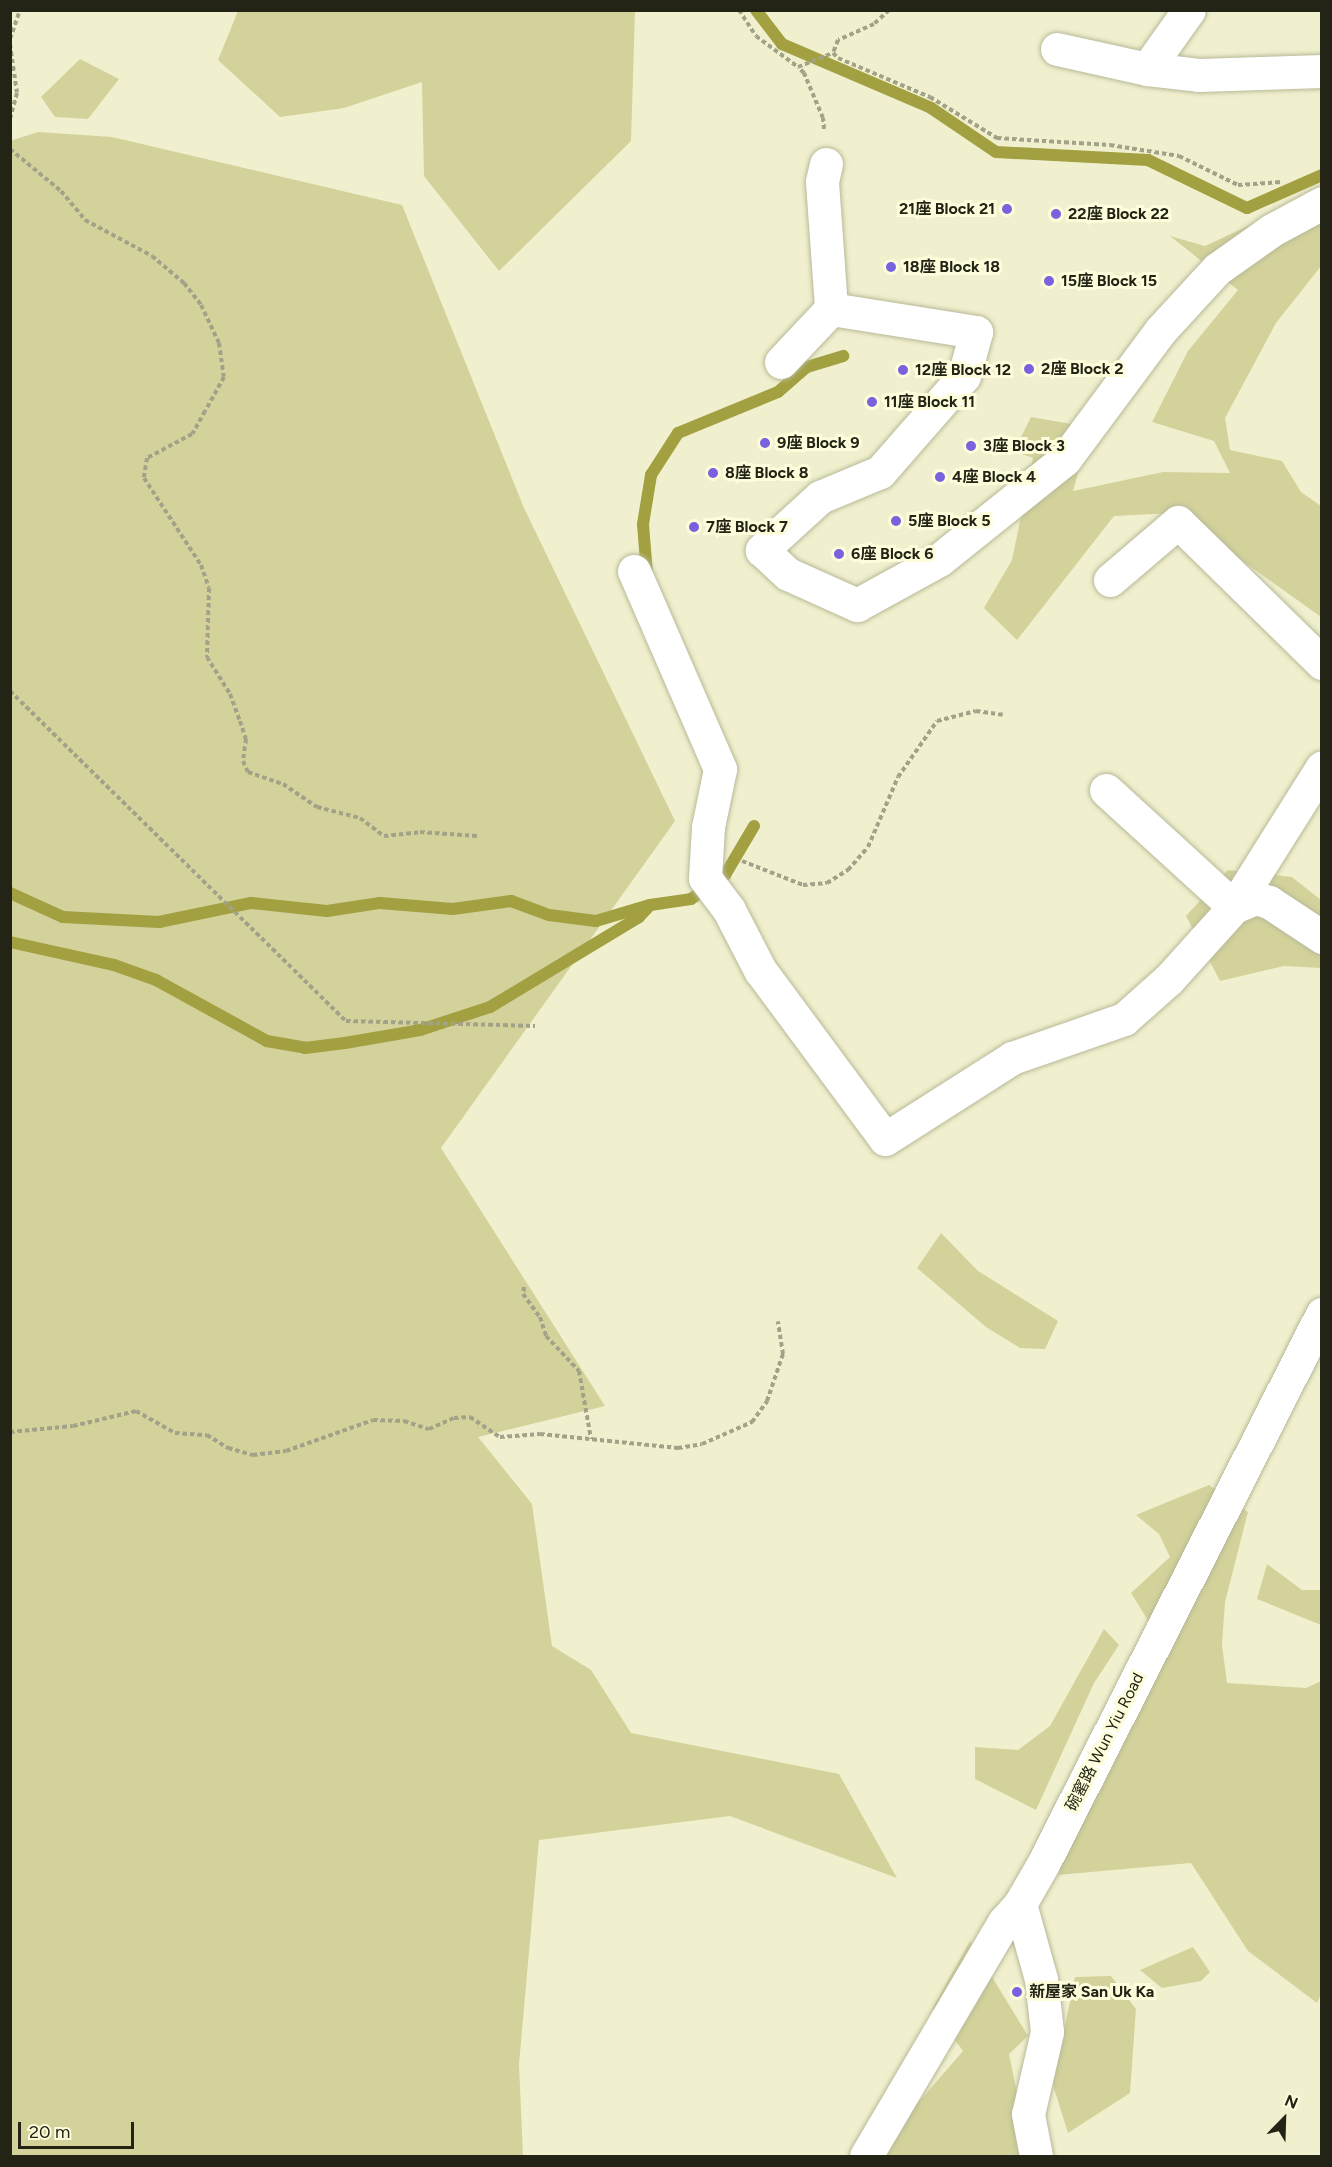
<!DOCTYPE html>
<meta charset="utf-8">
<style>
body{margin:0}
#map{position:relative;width:1332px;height:2167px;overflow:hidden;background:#f0f0ce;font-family:Figtree,"Noto Sans TC",sans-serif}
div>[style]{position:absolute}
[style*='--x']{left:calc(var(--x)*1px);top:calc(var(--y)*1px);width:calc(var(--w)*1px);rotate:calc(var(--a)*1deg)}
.green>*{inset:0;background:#d3d29b}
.stream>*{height:12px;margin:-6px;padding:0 6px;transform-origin:6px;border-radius:6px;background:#a2a041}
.path>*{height:4px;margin-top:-2px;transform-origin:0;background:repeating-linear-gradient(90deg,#a2a288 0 4.5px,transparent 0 7.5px)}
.roads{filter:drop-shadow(0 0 2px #b8b998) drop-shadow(0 0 2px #b8b998)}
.minor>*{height:33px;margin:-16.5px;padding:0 16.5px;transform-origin:16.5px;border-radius:16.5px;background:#fff}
.dots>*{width:16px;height:16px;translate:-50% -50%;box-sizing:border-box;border:3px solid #fdfddb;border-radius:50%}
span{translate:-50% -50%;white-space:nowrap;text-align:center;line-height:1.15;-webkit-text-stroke:6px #fdfddb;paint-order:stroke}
.poi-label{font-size:16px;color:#232316;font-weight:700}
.right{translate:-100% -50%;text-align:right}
.left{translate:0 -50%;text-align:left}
.street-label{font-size:16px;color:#232316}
.frame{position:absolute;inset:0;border:12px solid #232316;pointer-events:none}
.north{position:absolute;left:1254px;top:2089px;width:60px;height:60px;-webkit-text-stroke:4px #fdfddb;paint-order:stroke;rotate:23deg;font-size:16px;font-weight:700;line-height:24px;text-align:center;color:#232316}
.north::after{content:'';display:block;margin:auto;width:21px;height:27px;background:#232316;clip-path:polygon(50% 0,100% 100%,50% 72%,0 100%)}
.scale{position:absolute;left:18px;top:2122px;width:116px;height:27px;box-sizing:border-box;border:3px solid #232316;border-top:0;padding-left:8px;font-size:18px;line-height:21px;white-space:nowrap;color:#232316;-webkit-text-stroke:4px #fdfddb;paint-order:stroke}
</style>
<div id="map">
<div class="green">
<i style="clip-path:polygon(238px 11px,635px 11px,631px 141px,499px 271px,424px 176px,422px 82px,344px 108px,280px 117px,218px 60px)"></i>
<i style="clip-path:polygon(80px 59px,119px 79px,88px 119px,55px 117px,41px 97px)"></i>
<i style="clip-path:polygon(38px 132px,112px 137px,402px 205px,524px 508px,675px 821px,441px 1148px,605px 1406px,478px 1437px,532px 1504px,552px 1646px,591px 1670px,631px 1733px,839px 1774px,897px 1878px,730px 1816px,539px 1840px,519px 2064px,523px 2156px,11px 2156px,10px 141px)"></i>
<i style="clip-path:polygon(1321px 192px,1321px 266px,1276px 323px,1225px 418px,1230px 450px,1282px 461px,1301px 492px,1321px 506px,1321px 617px,1212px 539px,1191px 512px,1114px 516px,1017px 640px,984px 608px,1012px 560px,1033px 458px,1014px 451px,1031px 417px,1077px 425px,1082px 459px,1073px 491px,1163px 472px,1230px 473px,1214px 441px,1152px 422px,1188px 351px,1238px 290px,1170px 236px,1205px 246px)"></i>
<i style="clip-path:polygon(1228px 870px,1292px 877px,1321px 900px,1321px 968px,1284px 966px,1220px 981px,1186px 916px)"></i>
<i style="clip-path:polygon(941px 1233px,978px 1271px,1058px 1321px,1045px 1349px,1020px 1348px,986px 1327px,917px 1268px)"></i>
<i style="clip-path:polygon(1209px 1485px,1248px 1512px,1225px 1602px,1222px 1645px,1227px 1683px,1306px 1688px,1321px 1681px,1321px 1994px,1317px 2003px,1248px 1951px,1191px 1863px,1058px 1875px,1088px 1757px,1149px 1622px,1131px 1593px,1170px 1557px,1159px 1534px,1136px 1515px)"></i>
<i style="clip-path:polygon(1267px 1564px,1302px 1590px,1321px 1590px,1321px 1625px,1257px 1599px)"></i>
<i style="clip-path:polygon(1104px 1629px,1119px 1645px,1094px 1683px,1036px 1810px,975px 1779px,975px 1747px,1018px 1750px,1050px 1726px)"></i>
<i style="clip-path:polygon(970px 1941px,1028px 2036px,1009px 2054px,1030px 2156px,872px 2156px,963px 2051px,932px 2009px)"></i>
<i style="clip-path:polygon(1193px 1947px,1210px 1972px,1201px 1981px,1162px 1988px,1140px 1970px)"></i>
<i style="clip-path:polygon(1111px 1976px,1136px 2009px,1130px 2093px,1068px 2133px,1053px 2085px,1075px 1977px)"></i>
</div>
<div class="stream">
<i style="--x:756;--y:10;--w:43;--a:52.6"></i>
<i style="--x:782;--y:44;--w:162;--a:23.2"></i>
<i style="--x:931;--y:108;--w:78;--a:34.1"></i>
<i style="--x:996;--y:152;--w:152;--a:3"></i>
<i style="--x:1148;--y:160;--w:110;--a:25.9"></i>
<i style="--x:1247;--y:208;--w:82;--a:-23.7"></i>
<i style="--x:647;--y:574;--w:50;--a:-94.6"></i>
<i style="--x:643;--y:524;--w:50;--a:-80.7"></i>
<i style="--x:651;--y:475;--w:50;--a:-57.3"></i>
<i style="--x:678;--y:433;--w:108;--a:-22.3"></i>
<i style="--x:778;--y:392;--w:38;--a:-41"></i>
<i style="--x:807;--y:367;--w:38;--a:-17"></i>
<i style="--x:10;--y:893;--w:58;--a:24.4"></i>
<i style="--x:63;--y:917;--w:96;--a:3"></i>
<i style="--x:159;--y:922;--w:94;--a:-11.7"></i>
<i style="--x:251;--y:903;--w:76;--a:6"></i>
<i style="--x:327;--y:911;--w:54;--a:-8.6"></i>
<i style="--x:380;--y:903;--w:73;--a:4.7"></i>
<i style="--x:453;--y:909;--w:59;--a:-7.9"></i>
<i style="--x:511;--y:901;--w:40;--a:20.2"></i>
<i style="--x:549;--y:915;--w:47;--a:7.3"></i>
<i style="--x:596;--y:921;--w:56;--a:-16.5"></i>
<i style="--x:10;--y:942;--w:107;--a:12.5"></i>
<i style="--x:114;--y:965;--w:45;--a:19.7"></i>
<i style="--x:156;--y:980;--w:127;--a:28.8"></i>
<i style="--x:267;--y:1041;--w:39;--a:10"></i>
<i style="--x:305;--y:1048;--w:40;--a:-7.1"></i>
<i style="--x:345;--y:1043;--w:76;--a:-9.8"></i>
<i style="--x:420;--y:1030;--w:74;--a:-18.2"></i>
<i style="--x:490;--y:1007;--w:174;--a:-31.1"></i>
<i style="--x:639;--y:917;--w:16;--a:-47"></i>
<i style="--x:650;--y:905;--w:41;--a:-8.3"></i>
<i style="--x:691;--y:899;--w:42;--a:-35.2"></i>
<i style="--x:725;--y:875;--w:57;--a:-59.4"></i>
</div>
<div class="path">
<i style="--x:739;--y:10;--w:31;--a:57"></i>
<i style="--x:756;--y:36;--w:52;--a:36.4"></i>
<i style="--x:889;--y:10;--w:21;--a:137"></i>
<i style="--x:874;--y:24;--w:39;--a:156"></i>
<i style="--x:838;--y:40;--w:14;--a:111"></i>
<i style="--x:833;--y:53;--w:7;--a:45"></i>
<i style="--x:838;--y:58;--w:100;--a:23"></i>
<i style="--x:930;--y:97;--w:79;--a:31.5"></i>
<i style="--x:997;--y:138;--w:113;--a:3.5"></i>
<i style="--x:1110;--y:145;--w:70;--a:9.1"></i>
<i style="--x:1179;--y:156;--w:66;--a:26.2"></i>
<i style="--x:1238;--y:185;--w:44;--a:-3.9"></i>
<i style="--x:10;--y:39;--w:31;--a:-71"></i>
<i style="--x:10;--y:44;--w:49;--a:81.9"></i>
<i style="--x:17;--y:93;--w:27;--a:105"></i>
<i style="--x:824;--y:129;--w:11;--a:-95"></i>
<i style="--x:823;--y:118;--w:49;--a:-112.9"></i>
<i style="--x:804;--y:73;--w:8;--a:-135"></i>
<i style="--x:798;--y:67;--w:38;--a:-22"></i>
<i style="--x:10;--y:149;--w:66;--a:39.5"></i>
<i style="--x:61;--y:191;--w:38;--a:50"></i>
<i style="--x:85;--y:220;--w:76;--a:28.2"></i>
<i style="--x:152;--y:256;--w:42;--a:40.2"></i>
<i style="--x:184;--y:283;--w:28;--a:52"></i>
<i style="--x:201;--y:305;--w:42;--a:64.7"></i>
<i style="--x:219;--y:343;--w:34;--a:82"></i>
<i style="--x:224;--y:377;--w:39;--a:119"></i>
<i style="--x:205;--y:411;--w:26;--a:119"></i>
<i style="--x:192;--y:434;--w:51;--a:151.9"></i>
<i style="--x:147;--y:458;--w:20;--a:99"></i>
<i style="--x:144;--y:478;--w:104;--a:56.8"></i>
<i style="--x:201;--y:565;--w:24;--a:71"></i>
<i style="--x:209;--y:588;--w:69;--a:91.7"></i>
<i style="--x:207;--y:657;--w:44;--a:58.1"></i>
<i style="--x:230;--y:694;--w:29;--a:70"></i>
<i style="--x:240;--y:721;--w:19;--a:72"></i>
<i style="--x:246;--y:739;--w:22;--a:98"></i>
<i style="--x:243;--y:761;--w:12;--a:66"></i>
<i style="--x:248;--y:772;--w:37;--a:19"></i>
<i style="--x:283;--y:784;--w:41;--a:34.1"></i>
<i style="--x:317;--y:807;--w:44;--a:14.3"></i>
<i style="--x:360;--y:818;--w:30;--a:37"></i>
<i style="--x:384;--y:836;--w:36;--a:-6"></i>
<i style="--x:420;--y:832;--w:57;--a:4"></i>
<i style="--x:10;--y:691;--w:471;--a:44.5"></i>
<i style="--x:346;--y:1021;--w:189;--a:1.5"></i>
<i style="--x:742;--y:861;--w:66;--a:21.5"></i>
<i style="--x:803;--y:885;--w:24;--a:-5"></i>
<i style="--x:827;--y:883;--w:25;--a:-32"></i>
<i style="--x:848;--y:870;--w:30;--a:-49"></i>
<i style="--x:868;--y:847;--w:76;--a:-66.8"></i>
<i style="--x:898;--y:777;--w:68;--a:-55.1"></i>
<i style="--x:937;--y:721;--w:40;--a:-14.4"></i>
<i style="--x:976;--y:711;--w:27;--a:8"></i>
<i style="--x:524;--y:1287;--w:7;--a:98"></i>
<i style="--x:523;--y:1294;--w:29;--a:54"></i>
<i style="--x:540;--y:1317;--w:20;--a:72"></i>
<i style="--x:546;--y:1336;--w:48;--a:46.7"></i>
<i style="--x:579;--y:1371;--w:69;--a:80"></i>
<i style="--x:10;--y:1432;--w:63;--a:-5.4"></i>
<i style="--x:73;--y:1426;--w:65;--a:-13.4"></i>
<i style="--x:136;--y:1411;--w:45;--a:29.4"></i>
<i style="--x:175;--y:1433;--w:32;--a:4"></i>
<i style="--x:207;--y:1435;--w:25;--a:32"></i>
<i style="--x:228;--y:1448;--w:26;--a:16"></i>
<i style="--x:253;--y:1455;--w:33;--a:-7"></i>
<i style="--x:286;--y:1451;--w:92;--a:-19.6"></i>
<i style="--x:373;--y:1420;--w:31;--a:2"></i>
<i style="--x:404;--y:1421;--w:26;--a:18"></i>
<i style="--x:429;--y:1429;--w:27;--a:-24"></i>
<i style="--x:454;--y:1418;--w:16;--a:-4"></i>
<i style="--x:470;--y:1417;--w:36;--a:34"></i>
<i style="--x:500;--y:1437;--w:40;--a:-4.3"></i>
<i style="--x:540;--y:1434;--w:139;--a:5.8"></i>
<i style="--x:678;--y:1448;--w:24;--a:-9"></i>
<i style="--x:702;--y:1444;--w:55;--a:-23.7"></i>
<i style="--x:752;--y:1422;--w:26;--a:-54"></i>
<i style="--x:767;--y:1401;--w:50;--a:-71.2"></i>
<i style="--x:783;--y:1354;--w:33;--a:-99"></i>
</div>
<div class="roads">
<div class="minor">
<i style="--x:1057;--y:49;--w:92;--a:12.5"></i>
<i style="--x:1147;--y:69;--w:52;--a:6.6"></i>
<i style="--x:1199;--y:75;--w:123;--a:-1.9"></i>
<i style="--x:1147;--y:69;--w:72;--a:-54.6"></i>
<i style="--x:826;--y:164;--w:18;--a:103"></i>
<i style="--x:822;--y:182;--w:127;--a:85.9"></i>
<i style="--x:781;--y:362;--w:73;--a:-46.7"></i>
<i style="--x:831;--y:309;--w:147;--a:9"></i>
<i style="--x:976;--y:332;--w:46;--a:105.3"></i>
<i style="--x:964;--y:376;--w:128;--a:131.2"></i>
<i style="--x:880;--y:472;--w:65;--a:157.4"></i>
<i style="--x:820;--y:497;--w:79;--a:137.6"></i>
<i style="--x:762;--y:550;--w:35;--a:43"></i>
<i style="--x:788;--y:574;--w:76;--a:24.2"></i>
<i style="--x:857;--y:605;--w:94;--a:-28.8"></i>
<i style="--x:939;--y:560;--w:161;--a:-38.7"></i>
<i style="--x:1065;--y:459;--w:159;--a:-53.4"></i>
<i style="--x:1160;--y:331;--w:84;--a:-47.4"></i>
<i style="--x:1217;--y:269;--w:67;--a:-35.3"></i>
<i style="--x:1272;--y:230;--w:57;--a:-28.4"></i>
<i style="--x:634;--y:571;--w:216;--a:66.5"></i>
<i style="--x:720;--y:769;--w:59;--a:101.7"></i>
<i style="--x:708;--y:827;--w:51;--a:93.4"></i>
<i style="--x:705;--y:878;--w:40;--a:53"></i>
<i style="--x:729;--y:910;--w:68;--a:62.7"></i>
<i style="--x:760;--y:970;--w:210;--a:53.5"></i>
<i style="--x:885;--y:1139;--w:151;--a:-32.5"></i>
<i style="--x:1012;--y:1058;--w:119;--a:-19.2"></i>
<i style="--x:1124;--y:1019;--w:60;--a:-41.6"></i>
<i style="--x:1169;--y:979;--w:97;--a:-47.9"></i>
<i style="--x:1234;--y:907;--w:165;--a:-57.8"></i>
<i style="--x:1110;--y:580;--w:89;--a:-40.5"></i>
<i style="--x:1178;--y:522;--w:202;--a:44.4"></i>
<i style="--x:1106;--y:790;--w:173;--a:42.4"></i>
<i style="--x:1234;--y:907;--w:23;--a:-23"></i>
<i style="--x:1255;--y:898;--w:15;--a:16"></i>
<i style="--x:1269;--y:902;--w:64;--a:33.4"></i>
<i style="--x:1020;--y:1904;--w:78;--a:74.4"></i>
<i style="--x:1041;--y:1979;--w:53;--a:83.5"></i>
<i style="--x:1047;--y:2032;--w:84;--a:103"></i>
<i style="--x:1028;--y:2114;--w:43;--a:79.2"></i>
<i style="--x:866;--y:2156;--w:272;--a:-59.5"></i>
<i style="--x:1004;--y:1922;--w:24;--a:-48"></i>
<i style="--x:1020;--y:1904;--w:46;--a:-60.1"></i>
<i style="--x:1043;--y:1864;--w:617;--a:-63.1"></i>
</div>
</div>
<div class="dots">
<i style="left:1007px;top:209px;background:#7862dd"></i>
<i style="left:1056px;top:214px;background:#7862dd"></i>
<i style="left:891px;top:267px;background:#7862dd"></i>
<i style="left:1049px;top:281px;background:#7862dd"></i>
<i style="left:1029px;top:369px;background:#7862dd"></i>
<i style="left:903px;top:370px;background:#7862dd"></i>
<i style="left:872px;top:402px;background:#7862dd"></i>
<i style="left:765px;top:443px;background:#7862dd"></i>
<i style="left:971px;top:446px;background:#7862dd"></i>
<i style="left:713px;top:473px;background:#7862dd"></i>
<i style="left:940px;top:477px;background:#7862dd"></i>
<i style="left:896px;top:521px;background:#7862dd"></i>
<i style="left:694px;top:527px;background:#7862dd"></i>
<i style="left:839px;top:554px;background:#7862dd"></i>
<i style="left:1017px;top:1992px;background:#7862dd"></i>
</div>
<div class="poi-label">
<span class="right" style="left:995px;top:209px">21座 Block 21</span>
<span class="left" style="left:1068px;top:214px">22座 Block 22</span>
<span class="left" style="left:903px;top:267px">18座 Block 18</span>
<span class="left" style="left:1061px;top:281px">15座 Block 15</span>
<span class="left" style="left:1041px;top:369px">2座 Block 2</span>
<span class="left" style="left:915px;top:370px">12座 Block 12</span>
<span class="left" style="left:884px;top:402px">11座 Block 11</span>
<span class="left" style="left:777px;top:443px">9座 Block 9</span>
<span class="left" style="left:983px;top:446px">3座 Block 3</span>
<span class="left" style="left:725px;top:473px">8座 Block 8</span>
<span class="left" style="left:952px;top:477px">4座 Block 4</span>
<span class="left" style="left:908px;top:521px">5座 Block 5</span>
<span class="left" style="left:706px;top:527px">7座 Block 7</span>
<span class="left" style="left:851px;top:554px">6座 Block 6</span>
<span class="left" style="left:1029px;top:1992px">新屋家 San Uk Ka</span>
</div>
<div class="street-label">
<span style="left:1105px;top:1742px;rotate:-63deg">碗窰路 Wun Yiu Road</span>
</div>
<div class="frame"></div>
<div class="north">N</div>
<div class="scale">20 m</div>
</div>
